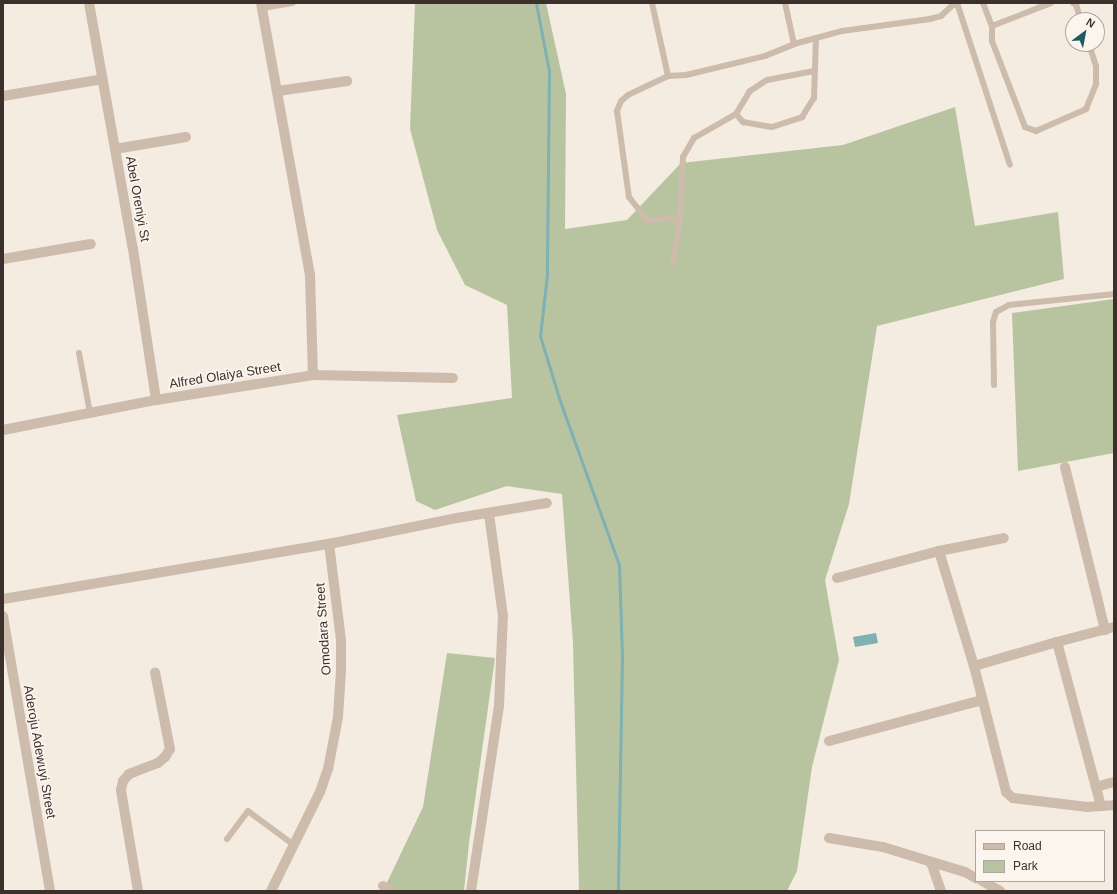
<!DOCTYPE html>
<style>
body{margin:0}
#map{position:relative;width:1117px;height:894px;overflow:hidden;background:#f4ebe1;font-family:Arial,sans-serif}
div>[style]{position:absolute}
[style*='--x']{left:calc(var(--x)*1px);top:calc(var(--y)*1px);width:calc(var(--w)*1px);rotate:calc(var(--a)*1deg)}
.green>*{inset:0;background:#b8c4a0}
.water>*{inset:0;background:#7fb0b2}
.stream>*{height:3px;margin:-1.5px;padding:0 1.5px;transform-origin:1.5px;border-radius:1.5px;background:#7fb0b2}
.lane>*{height:6px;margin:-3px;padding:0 3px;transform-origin:3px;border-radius:3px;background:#cdbbac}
.street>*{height:10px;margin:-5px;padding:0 5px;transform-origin:5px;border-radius:5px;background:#cdbbac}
span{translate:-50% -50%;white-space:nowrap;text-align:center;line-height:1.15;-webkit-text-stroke:3.5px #fbf5ee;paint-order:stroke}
.street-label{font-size:13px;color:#3b302b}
.frame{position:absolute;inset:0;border:4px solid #3b302b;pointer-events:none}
.legend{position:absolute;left:975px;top:830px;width:130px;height:52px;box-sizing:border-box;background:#fbf5ee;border:1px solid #aea6a0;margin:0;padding:5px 7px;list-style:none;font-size:12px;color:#3b302b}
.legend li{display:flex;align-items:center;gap:8px;height:20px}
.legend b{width:20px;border:1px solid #aea6a0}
.north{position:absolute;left:1065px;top:12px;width:40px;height:40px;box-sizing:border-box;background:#fbf5ee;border:1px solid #aea6a0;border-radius:50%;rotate:32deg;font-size:11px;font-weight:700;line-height:16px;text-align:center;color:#3b302b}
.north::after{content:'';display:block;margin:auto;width:14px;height:18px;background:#1f5a5e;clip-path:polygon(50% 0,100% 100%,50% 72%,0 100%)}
</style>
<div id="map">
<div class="green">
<i style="clip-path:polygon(415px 3px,546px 3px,566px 94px,565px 229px,627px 220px,681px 163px,843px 145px,955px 107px,975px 226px,1058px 212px,1064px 279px,877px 326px,849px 504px,825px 580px,839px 660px,812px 767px,797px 871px,787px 891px,579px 891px,573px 643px,562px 494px,507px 486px,435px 510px,416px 501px,397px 415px,512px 398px,507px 305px,465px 285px,437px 230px,410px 129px)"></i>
<i style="clip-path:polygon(1114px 299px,1114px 453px,1018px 471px,1012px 313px)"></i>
<i style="clip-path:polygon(447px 653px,495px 658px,469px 843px,464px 891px,383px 891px,423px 807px)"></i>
</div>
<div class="water">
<i style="clip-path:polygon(876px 633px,878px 643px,855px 647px,853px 637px)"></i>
</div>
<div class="stream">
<i style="--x:536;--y:3;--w:69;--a:79.2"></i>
<i style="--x:549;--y:71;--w:203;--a:90.6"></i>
<i style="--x:547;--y:274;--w:62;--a:96.4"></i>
<i style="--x:540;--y:336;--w:68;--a:72.9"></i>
<i style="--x:560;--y:401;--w:174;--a:70.2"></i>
<i style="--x:619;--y:565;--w:91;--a:88.1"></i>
<i style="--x:622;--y:656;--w:235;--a:91"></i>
</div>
<div class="lane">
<i style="--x:652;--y:3;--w:75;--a:77.6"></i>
<i style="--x:668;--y:76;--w:18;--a:-3"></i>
<i style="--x:686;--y:75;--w:81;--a:-13.5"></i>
<i style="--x:765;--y:56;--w:31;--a:-22"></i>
<i style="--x:794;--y:44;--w:50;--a:-15.2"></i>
<i style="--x:842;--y:31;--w:89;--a:-7.8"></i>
<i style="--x:930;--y:19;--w:11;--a:-15"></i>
<i style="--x:941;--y:16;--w:19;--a:-43"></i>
<i style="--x:785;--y:3;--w:42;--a:77.6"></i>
<i style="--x:957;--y:3;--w:170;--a:71.9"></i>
<i style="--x:983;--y:3;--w:25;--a:69"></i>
<i style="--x:992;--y:26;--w:15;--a:90"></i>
<i style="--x:992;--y:41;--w:92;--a:69"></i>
<i style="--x:1025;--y:127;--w:12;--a:20"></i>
<i style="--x:1036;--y:131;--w:55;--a:-23.7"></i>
<i style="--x:1086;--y:109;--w:27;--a:-68"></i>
<i style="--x:1096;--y:84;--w:18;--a:-90"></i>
<i style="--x:1096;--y:66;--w:23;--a:-108"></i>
<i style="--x:1073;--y:3;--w:4;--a:34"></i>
<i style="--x:1076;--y:5;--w:16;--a:72"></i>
<i style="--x:262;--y:8;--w:31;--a:-9"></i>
<i style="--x:992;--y:26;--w:63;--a:-21.3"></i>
<i style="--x:668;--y:76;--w:44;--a:154.6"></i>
<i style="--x:628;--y:95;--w:9;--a:139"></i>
<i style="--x:621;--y:101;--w:11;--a:112"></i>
<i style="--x:617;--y:111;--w:87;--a:82.1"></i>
<i style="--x:629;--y:197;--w:29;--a:52"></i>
<i style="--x:647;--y:220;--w:33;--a:-3"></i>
<i style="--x:680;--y:218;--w:61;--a:-87.2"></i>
<i style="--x:683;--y:157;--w:22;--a:-60"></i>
<i style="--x:694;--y:138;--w:48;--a:-29.7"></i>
<i style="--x:736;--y:114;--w:11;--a:49"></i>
<i style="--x:743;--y:122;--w:29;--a:10"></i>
<i style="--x:772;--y:127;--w:32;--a:-18"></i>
<i style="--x:802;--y:117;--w:22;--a:-58"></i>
<i style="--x:814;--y:98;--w:60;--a:-88.1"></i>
<i style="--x:736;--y:114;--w:27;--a:-59"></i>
<i style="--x:750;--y:91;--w:20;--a:-33"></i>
<i style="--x:767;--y:80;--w:48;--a:-10.8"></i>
<i style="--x:673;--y:262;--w:45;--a:-81"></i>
<i style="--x:79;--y:353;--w:61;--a:79.6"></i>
<i style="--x:994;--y:385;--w:63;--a:-90.9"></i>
<i style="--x:993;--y:322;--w:10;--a:-73"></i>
<i style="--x:996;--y:312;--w:15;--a:-28"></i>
<i style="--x:1009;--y:305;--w:106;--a:-6"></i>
<i style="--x:227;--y:839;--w:35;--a:-53"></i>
<i style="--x:248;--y:811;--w:57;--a:36.5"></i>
</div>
<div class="street">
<i style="--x:89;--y:3;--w:250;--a:79.9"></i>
<i style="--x:133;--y:249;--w:153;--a:81.3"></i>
<i style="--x:261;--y:3;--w:276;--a:79.8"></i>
<i style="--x:310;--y:275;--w:100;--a:88.3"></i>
<i style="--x:278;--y:91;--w:70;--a:-8.2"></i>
<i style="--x:3;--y:96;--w:101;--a:-9.6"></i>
<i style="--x:115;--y:149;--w:72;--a:-9.6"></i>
<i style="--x:3;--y:259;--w:89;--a:-9.7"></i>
<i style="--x:3;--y:430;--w:156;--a:-11.1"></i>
<i style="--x:156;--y:400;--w:159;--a:-9"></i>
<i style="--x:313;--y:375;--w:140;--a:1.2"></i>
<i style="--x:1065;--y:467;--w:168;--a:76.2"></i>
<i style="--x:939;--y:551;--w:120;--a:73.1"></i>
<i style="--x:974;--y:666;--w:130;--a:75.7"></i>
<i style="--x:1006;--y:792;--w:9;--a:41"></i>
<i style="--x:1013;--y:798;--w:75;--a:6.9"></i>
<i style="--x:1087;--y:807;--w:27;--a:-4"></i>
<i style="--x:837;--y:578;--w:106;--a:-14.8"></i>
<i style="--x:939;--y:551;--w:66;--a:-11.3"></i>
<i style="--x:3;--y:599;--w:331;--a:-9.6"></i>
<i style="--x:329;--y:544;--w:131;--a:-11.5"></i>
<i style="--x:457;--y:518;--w:91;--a:-9.5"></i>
<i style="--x:3;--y:616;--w:279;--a:80.3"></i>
<i style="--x:1057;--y:642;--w:170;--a:75"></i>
<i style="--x:974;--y:666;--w:86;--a:-16.1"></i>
<i style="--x:1057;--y:642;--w:59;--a:-14.7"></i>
<i style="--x:829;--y:741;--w:158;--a:-15"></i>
<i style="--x:1096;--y:787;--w:19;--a:-16"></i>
<i style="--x:829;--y:838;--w:55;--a:9.5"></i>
<i style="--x:883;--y:847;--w:86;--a:17"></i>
<i style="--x:965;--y:872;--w:13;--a:29"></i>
<i style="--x:931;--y:862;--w:31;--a:71"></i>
<i style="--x:982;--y:881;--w:21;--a:29"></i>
<i style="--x:383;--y:886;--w:9;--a:32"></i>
<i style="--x:138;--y:891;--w:102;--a:-99.6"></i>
<i style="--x:121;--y:790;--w:9;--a:-77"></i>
<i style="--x:123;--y:781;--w:9;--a:-49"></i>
<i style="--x:129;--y:774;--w:31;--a:-21"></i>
<i style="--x:158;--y:763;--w:9;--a:-41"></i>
<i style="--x:165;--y:757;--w:9;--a:-58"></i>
<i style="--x:170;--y:749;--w:78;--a:-101"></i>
<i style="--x:271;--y:891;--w:110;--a:-63.7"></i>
<i style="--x:320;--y:792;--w:24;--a:-71"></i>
<i style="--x:328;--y:769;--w:53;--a:-79.1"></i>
<i style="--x:338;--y:717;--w:47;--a:-86.3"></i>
<i style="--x:341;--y:670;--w:30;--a:-90"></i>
<i style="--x:341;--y:640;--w:97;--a:-97.1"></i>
<i style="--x:471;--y:891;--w:187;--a:-81.4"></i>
<i style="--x:499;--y:706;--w:90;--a:-87.5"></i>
<i style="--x:503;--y:616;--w:103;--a:-97.8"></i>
</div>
<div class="street-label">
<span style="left:137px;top:199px;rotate:80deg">Abel Oreniyi St</span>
<span style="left:225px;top:376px;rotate:-9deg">Alfred Olaiya Street</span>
<span style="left:324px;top:629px;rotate:-94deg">Omodara Street</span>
<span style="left:39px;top:752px;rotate:80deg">Aderoju Adewuyi Street</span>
</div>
<div class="frame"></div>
<ul class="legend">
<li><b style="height:5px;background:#cdbbac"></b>Road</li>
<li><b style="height:11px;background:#b8c4a0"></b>Park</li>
</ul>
<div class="north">N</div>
</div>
